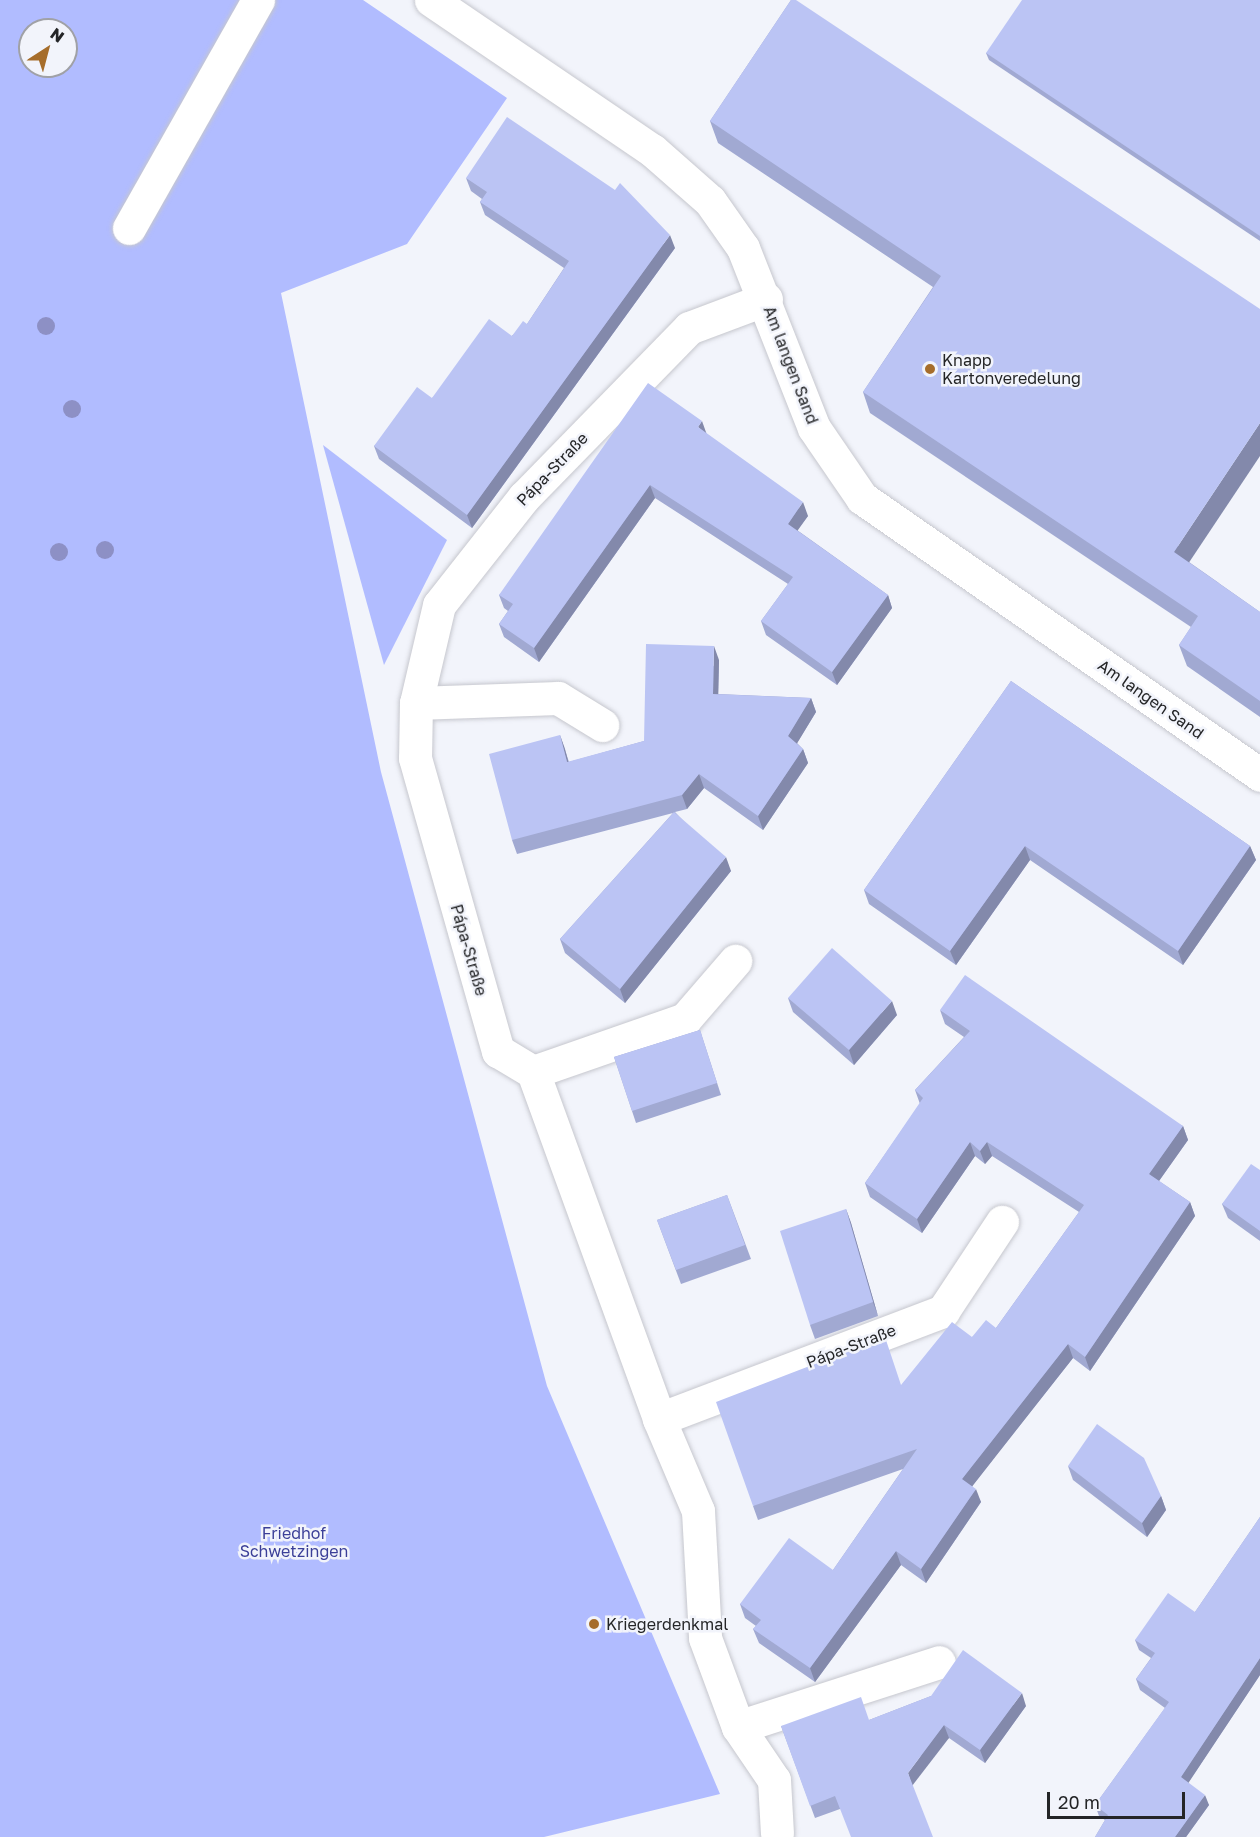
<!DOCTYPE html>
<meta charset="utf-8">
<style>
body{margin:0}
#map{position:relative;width:1260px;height:1837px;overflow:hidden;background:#f2f4fb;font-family:"Golos Text",sans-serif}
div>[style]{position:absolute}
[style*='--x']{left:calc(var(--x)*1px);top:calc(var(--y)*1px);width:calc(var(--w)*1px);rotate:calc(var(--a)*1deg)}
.green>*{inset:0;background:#b1bcff}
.roads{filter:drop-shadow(0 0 2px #c6c7ce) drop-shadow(0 0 2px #c6c7ce)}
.minor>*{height:33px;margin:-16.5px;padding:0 16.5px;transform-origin:16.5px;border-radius:16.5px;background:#fff}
.trees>*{width:18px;height:18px;margin:-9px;border-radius:50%;background:#8d90c5}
.wall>*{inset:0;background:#a1a9d2}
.shaded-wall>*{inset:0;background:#8389ab}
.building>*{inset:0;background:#bbc4f4}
.dots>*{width:16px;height:16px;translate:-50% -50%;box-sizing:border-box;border:3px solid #f2f4fb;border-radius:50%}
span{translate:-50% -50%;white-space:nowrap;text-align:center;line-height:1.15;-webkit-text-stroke:5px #f2f4fb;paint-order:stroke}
.poi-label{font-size:16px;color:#242527}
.left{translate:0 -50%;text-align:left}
.street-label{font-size:16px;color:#242527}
.park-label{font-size:16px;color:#3b3f98}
.north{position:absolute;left:18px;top:18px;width:60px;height:60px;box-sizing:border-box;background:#f2f4fb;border:2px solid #a0a1a6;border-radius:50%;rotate:36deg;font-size:16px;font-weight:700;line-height:24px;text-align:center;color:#242527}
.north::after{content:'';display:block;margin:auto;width:21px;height:27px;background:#a66d2b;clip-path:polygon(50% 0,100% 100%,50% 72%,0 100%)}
.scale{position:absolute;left:1047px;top:1792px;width:138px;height:27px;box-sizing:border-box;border:3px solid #242527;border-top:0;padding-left:8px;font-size:18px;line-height:21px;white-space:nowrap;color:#242527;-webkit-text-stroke:4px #f2f4fb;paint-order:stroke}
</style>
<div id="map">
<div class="green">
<i style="clip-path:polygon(evenodd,0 0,363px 0,507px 98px,407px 244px,281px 293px,381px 772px,547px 1386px,720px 1794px,544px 1837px,0 1837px,0 0,30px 30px,66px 30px,66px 66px,30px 66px,30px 30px)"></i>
<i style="clip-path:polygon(323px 445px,447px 540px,384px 665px)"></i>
</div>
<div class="roads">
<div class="minor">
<i style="--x:431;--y:0;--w:267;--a:34.2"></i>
<i style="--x:652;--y:150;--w:77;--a:41.3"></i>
<i style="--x:710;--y:201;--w:57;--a:54.9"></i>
<i style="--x:743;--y:248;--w:193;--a:68.5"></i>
<i style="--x:814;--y:428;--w:85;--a:55.6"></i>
<i style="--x:862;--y:498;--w:485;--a:34.8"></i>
<i style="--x:129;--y:228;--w:262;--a:-60.5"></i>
<i style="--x:766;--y:299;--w:82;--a:159.4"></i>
<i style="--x:689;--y:328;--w:236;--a:134.3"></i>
<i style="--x:524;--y:497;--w:137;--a:128.2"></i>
<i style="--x:439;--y:605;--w:101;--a:103.2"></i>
<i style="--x:416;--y:703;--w:55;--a:91"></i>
<i style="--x:415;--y:758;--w:305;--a:74.2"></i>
<i style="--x:498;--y:1051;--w:41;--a:31"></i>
<i style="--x:533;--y:1072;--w:369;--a:70"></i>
<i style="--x:659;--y:1419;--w:100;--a:67"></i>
<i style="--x:698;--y:1511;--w:127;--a:86.8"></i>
<i style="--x:705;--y:1638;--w:95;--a:69.7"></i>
<i style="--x:738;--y:1727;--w:64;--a:55.8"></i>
<i style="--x:774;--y:1780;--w:53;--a:86.8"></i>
<i style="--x:416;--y:703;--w:142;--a:-2"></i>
<i style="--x:558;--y:698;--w:52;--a:31.5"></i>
<i style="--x:533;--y:1072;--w:161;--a:-19.2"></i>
<i style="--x:685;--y:1019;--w:77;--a:-49.2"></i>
<i style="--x:659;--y:1419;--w:304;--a:-20.8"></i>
<i style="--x:943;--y:1311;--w:107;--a:-56.5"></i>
<i style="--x:738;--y:1727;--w:211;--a:-17.9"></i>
</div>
</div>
<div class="trees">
<i style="left:46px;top:326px"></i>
<i style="left:72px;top:409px"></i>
<i style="left:105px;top:550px"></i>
<i style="left:59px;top:552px"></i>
</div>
<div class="wall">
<i style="clip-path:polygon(791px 0,1189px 562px,1260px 612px,1260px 717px,1187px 666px,1179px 645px,1191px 627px,870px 413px,863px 392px,933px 287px,718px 143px,710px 121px)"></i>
<i style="clip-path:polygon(1260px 0,1260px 241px,989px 60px,986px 53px)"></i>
<i style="clip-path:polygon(466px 178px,675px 248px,472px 528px,379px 459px,374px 446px,432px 398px,527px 324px,564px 268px,485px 215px,480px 202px,482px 199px,471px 191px)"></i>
<i style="clip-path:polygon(707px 434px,808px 516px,797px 530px,888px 595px,892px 608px,837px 685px,766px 635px,761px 621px,788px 584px,655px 498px,539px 662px,504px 637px,499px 624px,508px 611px,504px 608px,499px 595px)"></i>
<i style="clip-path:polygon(719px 660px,718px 694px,811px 698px,816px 712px,797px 743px,803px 749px,808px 763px,763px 830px,704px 788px,687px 809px,675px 812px,731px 871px,625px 1003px,565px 953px,560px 939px,673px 813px,517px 854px,512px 840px,560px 735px,569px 762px,644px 741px)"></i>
<i style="clip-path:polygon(1011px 681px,1250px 846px,1256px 860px,1183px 965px,1030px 860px,956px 965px,869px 904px,864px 890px)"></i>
<i style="clip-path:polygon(788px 998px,897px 1015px,854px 1065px,793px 1012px)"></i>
<i style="clip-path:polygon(940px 1010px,1183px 1126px,1188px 1140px,1159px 1181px,1190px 1202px,1195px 1216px,1090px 1371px,1073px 1358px,972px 1486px,981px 1502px,926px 1583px,901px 1565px,815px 1682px,759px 1643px,753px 1629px,756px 1626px,745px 1618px,740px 1604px,833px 1570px,903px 1469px,758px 1520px,753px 1506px,902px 1385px,972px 1337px,996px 1328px,1079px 1212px,992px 1156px,985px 1164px,975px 1156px,922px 1233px,870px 1197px,865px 1183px,920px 1104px,915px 1090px,964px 1037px,945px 1024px)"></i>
<i style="clip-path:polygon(700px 1030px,721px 1095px,636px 1123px,614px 1057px)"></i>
<i style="clip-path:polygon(1260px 1170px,1260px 1241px,1228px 1218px,1222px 1204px)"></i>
<i style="clip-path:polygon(727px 1195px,751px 1259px,681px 1284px,657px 1220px)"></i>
<i style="clip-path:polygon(846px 1209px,851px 1223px,878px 1316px,815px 1339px,810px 1325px)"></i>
<i style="clip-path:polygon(1068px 1466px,1161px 1496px,1166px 1510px,1147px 1537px,1073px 1480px)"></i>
<i style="clip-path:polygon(1260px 1517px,1260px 1675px,1188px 1783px,1209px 1805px,1186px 1837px,1095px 1837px,1105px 1820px,1099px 1816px,1095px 1805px,1165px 1708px,1140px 1690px,1136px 1679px,1151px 1658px,1139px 1650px,1135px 1640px,1195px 1612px)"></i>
<i style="clip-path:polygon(931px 1696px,1026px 1706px,985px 1763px,949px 1738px,840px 1809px,815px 1818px,781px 1726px,869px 1720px)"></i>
</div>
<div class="shaded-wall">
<i style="clip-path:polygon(670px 235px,675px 248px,472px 528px,467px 515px)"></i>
<i style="clip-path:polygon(702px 421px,707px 435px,698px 427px)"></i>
<i style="clip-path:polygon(1260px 423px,1260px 456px,1182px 573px,1174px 552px)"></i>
<i style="clip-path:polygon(650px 485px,655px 498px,539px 662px,534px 648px)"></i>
<i style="clip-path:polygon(803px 502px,808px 516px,793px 537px,788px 524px)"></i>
<i style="clip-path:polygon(888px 595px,892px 608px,837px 685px,832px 672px)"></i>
<i style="clip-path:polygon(714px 646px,719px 660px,718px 708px,713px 694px)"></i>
<i style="clip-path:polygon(811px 698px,816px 712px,793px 750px,788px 736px)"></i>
<i style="clip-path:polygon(560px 735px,565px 749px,572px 776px,567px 762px)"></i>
<i style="clip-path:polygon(803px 749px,808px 763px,763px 830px,758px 816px)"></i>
<i style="clip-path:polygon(699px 774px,704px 788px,687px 809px,682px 795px)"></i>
<i style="clip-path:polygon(1025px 846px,1030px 860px,956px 965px,950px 951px)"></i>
<i style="clip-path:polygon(1250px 846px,1256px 860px,1183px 965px,1178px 951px)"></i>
<i style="clip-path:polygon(726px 857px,731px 871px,625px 1003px,620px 989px)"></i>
<i style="clip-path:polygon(892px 1001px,897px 1015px,854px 1065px,849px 1050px)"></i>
<i style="clip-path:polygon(1183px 1126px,1188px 1140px,1154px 1188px,1149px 1174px)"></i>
<i style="clip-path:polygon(970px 1142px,975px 1156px,922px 1233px,917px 1219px)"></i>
<i style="clip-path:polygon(987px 1142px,992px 1156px,985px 1164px,980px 1151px)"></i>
<i style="clip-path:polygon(1190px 1202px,1195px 1216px,1090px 1371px,1085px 1357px)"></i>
<i style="clip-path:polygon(846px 1209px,851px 1223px,878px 1316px,873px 1302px)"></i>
<i style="clip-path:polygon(1068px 1344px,1073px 1358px,967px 1493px,962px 1479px)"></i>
<i style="clip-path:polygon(976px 1489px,981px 1502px,926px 1583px,921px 1569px)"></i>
<i style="clip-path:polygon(1161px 1496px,1166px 1510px,1147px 1537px,1142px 1523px)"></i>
<i style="clip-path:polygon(896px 1551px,901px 1565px,815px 1682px,810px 1668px)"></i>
<i style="clip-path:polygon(1260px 1658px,1260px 1675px,1185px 1788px,1181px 1777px)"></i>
<i style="clip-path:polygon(1022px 1693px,1026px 1706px,985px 1763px,980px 1750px)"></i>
<i style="clip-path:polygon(944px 1725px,949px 1738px,912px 1786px,908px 1773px)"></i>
<i style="clip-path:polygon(1205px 1795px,1209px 1805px,1186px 1837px,1175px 1837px)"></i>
</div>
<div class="building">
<i style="clip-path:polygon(791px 0,796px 0,1260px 309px,1260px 423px,1174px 552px,1260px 612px,1260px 701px,1179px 645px,1198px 616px,863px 392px,941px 276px,710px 121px)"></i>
<i style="clip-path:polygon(1022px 0,1260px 0,1260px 236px,986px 53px)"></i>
<i style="clip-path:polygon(507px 117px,615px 190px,620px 183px,670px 235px,467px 515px,374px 446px,417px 387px,432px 398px,489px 319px,512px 336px,523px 321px,527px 324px,569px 261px,480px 202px,487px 192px,466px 178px)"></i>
<i style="clip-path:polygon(648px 383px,702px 421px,698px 427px,803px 502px,788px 524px,888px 595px,832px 672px,761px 621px,793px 577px,650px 485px,534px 648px,499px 624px,513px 604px,499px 595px)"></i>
<i style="clip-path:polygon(646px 644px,714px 646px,713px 694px,811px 698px,788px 736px,803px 749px,758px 816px,699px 774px,682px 795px,512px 840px,489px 754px,560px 735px,567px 762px,644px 741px)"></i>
<i style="clip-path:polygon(1011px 681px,1250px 846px,1178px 951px,1025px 846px,950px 951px,864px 890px)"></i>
<i style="clip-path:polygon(674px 812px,726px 857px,620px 989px,560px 939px)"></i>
<i style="clip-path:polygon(832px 948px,892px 1001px,849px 1050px,788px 998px)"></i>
<i style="clip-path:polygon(965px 975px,1183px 1126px,1149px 1174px,1190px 1202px,1085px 1357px,1068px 1344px,962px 1479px,976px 1489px,921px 1569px,896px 1551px,810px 1668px,753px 1629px,761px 1620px,740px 1604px,789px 1538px,833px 1570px,917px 1449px,753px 1506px,716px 1402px,885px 1337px,901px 1385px,952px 1322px,972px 1337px,986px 1320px,996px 1328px,1084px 1205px,987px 1142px,980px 1151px,970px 1142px,917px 1219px,865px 1183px,923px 1098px,915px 1090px,970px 1031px,940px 1010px)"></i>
<i style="clip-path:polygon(700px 1030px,717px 1083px,632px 1111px,614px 1057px)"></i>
<i style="clip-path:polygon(1251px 1164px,1260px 1170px,1260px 1231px,1222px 1204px)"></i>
<i style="clip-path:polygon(727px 1195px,745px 1245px,676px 1270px,657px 1220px)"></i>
<i style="clip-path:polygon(846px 1209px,873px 1302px,810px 1325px,780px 1231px)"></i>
<i style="clip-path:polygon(1097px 1424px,1144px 1458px,1161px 1496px,1142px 1523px,1068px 1466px)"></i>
<i style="clip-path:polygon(1260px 1517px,1260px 1658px,1181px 1777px,1205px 1795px,1175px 1837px,1095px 1837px,1108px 1815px,1095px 1805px,1169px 1702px,1136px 1679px,1155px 1653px,1135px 1640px,1168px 1593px,1195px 1612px)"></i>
<i style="clip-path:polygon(963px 1650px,1022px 1693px,980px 1750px,944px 1725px,908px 1773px,933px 1837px,851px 1837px,835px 1796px,810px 1806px,781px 1726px,861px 1697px,869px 1720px,931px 1696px)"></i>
</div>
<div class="dots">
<i style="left:930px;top:369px;background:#a66d2b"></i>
<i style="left:594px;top:1624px;background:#a66d2b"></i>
</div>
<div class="poi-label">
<span class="left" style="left:942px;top:369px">Knapp<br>Kartonveredelung</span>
<span class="left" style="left:606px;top:1624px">Kriegerdenkmal</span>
</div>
<div class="street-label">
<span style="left:791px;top:365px;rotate:69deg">Am langen Sand</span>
<span style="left:552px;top:469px;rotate:-46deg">Pápa-Straße</span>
<span style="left:1151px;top:699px;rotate:35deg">Am langen Sand</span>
<span style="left:469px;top:950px;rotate:74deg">Pápa-Straße</span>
<span style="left:851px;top:1346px;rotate:-21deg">Pápa-Straße</span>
</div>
<div class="park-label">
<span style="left:294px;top:1542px">Friedhof<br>Schwetzingen</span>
</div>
<div class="north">N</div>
<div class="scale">20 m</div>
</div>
